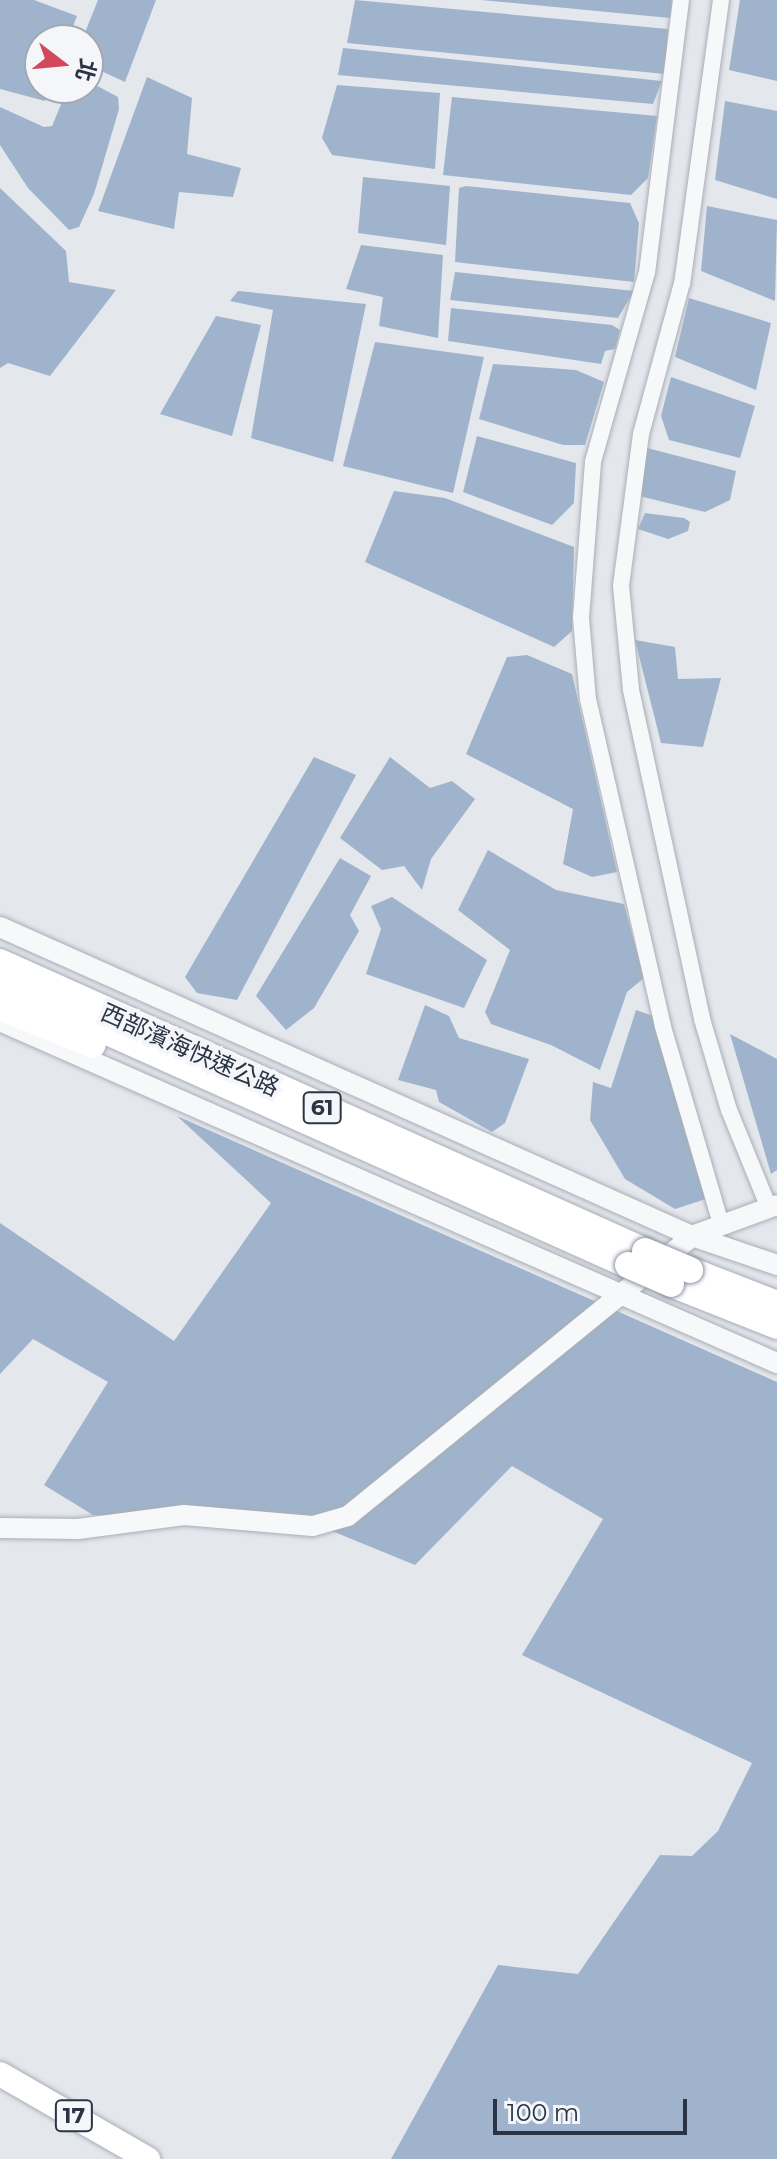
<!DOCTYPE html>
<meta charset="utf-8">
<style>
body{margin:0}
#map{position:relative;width:777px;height:2159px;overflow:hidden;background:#e4e7ec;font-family:Montserrat,"Noto Sans TC",sans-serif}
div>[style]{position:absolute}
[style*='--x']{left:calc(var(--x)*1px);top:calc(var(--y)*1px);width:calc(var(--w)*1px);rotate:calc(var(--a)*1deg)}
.water>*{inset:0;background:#9fb4cc}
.roads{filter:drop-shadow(0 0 2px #a9aeb7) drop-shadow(0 0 2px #a9aeb7)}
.minor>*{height:16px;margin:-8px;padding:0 8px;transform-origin:8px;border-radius:8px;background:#f7f8fa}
.tertiary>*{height:20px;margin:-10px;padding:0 10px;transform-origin:10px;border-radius:10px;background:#f7f8fa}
.primary>*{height:24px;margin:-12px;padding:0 12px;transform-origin:12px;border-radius:12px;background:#fff}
.trunk>*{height:26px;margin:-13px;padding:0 13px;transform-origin:13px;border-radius:13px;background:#fff}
.bridges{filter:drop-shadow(0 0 2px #8b94a3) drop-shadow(0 0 2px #8b94a3)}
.trunk-bridge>*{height:26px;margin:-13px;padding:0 13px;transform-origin:13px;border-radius:13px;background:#fff}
span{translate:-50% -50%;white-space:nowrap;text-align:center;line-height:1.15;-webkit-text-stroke:8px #f4f6f9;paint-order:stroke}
.shield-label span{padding:2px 6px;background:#f4f6f9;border:2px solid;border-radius:6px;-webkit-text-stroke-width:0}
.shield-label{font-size:22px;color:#2b3445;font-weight:700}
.street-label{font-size:24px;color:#2b3445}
.north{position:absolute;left:24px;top:24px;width:80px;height:80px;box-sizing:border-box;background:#f4f6f9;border:2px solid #a4a8b1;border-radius:50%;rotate:106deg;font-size:22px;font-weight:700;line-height:32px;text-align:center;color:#2b3445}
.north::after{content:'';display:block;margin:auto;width:28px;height:36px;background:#d1495b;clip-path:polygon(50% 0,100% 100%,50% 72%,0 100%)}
.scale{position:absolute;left:493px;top:2099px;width:194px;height:36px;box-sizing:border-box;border:4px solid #2b3445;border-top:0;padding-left:10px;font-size:24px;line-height:28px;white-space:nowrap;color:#2b3445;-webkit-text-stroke:6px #f4f6f9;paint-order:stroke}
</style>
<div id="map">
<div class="water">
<i style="clip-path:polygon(0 0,34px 0,77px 16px,68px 40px,40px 40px,40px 88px,50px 88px,45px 101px,0 89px)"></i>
<i style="clip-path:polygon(98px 0,156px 0,125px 82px,88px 65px,88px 40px,82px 40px)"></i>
<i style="clip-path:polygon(355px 0,668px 29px,665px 74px,347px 43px)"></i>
<i style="clip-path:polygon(481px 0,672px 0,670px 18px)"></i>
<i style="clip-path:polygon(740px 0,777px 0,777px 81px,729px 70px)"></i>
<i style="clip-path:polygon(343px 48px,662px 81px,653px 104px,338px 75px)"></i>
<i style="clip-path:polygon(147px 77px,192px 98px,187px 154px,241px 168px,233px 197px,179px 192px,174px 229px,98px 211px)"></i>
<i style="clip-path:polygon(88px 81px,118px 97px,119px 109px,94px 194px,79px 227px,69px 230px,28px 188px,0 145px,0 107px,44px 127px,52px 126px,68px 88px,88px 88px)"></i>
<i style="clip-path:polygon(337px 85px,440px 93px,435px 169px,332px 155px,322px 138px)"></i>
<i style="clip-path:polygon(452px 97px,657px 116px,648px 178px,631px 195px,443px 175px)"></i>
<i style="clip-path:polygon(725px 101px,777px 111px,777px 199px,715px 180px)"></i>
<i style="clip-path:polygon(363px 177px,450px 186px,446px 245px,358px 233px)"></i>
<i style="clip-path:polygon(466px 186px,630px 203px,639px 223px,634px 282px,455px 262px,459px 188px)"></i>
<i style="clip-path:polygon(0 188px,66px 251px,69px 282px,116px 290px,50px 376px,8px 363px,0 368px)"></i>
<i style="clip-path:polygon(707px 206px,777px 220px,775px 301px,701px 271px)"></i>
<i style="clip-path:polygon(361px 245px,443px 255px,438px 338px,379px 326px,383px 297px,346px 289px)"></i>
<i style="clip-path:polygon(455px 272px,634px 291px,618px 318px,450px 300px)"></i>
<i style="clip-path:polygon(238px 291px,366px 304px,333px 462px,251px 438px,273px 310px,230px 301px)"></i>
<i style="clip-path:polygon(689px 298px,771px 323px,756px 390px,675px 357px)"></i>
<i style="clip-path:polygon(451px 308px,612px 325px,620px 330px,615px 349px,605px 351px,601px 364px,448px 341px)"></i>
<i style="clip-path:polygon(216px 316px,261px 325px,232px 436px,160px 414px)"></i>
<i style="clip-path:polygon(375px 342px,484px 357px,453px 493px,343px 466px)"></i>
<i style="clip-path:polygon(493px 364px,576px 370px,604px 382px,585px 445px,563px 445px,479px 419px)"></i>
<i style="clip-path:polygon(671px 377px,755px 406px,740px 458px,669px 440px,661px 416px)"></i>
<i style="clip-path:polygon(477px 436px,576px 463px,574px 503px,552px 525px,463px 492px)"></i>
<i style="clip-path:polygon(647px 448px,736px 471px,730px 500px,705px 512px,639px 496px)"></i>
<i style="clip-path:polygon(394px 491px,445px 498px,574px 547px,572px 631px,554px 647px,365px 562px)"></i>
<i style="clip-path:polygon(645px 513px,684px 518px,690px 522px,688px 531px,668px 539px,638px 529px)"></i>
<i style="clip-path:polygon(635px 640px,675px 647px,678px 679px,721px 678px,703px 747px,661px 743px)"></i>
<i style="clip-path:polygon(527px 655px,572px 674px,617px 872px,592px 877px,563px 864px,573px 809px,466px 754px,507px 657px)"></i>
<i style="clip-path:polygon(314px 757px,356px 775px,237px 1000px,197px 993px,185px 977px)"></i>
<i style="clip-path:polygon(390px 757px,430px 788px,452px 781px,475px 799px,431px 859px,422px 890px,404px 866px,382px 870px,340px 838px)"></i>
<i style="clip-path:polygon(488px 850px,556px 890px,624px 904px,644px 978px,627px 992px,600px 1070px,551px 1045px,491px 1024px,485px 1012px,510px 950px,458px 910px)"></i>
<i style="clip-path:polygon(340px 858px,371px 876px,350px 915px,359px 931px,314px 1008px,286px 1030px,256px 996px)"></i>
<i style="clip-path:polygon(392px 897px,487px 960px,464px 1008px,366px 974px,381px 929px,371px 906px)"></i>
<i style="clip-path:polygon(425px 1005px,449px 1016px,459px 1038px,529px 1059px,505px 1123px,492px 1132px,439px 1102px,436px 1090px,398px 1080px)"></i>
<i style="clip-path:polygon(636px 1010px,656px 1017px,709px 1198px,675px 1209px,625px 1179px,590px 1120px,593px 1082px,611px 1088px)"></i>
<i style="clip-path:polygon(730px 1034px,777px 1059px,777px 1170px,771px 1174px)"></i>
<i style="clip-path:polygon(177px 1116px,777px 1382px,777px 2159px,391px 2159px,498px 1965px,578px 1974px,660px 1855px,692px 1856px,718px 1831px,752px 1763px,522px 1655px,603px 1519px,512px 1466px,415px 1565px,305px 1520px,93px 1515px,44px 1485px,108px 1382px,33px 1339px,0 1374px,0 1223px,174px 1341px,271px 1203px)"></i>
</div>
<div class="roads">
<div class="minor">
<i style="--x:681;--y:0;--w:274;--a:97.1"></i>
<i style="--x:647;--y:272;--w:198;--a:105.9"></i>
<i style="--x:593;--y:462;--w:156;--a:94.4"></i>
<i style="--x:581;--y:618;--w:81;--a:85.1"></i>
<i style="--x:588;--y:699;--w:336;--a:77.1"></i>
<i style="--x:663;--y:1027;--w:205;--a:73.6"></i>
<i style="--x:721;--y:0;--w:286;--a:97.8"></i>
<i style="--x:682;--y:283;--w:156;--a:105.2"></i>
<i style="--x:641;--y:434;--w:153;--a:97.5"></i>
<i style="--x:621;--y:586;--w:104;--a:84.5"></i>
<i style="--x:631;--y:690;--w:337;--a:77.8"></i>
<i style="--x:702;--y:1019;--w:95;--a:73.5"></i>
<i style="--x:729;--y:1110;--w:106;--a:67.8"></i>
</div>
<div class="tertiary">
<i style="--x:0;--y:927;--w:758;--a:24.06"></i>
<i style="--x:692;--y:1236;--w:90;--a:18.8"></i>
<i style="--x:0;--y:1021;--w:849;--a:23.76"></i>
<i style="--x:0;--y:1528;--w:78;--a:0.7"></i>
<i style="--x:78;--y:1529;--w:107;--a:-7.5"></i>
<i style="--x:184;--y:1515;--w:129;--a:4.9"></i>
<i style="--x:313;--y:1526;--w:36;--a:-16"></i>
<i style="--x:348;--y:1516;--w:444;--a:-39.1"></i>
<i style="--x:692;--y:1236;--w:90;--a:-20"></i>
</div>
<div class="primary">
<i style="--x:0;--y:2074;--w:171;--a:29.9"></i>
</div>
<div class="trunk">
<i style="--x:0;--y:962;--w:707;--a:24.14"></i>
<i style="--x:0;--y:984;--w:688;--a:24.11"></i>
<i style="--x:0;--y:1007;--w:100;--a:22.2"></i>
<i style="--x:690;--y:1270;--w:93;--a:21.3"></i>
<i style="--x:671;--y:1284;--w:114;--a:21.6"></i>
</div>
</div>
<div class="bridges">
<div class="trunk-bridge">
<i style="--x:645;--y:1251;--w:49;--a:22.9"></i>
<i style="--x:628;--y:1265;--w:47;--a:23.8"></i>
</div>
</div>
<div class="shield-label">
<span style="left:322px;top:1108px">61</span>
<span style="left:74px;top:2116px">17</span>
</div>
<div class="street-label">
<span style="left:190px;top:1050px;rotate:24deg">西部濱海快速公路</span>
</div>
<div class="north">北</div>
<div class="scale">100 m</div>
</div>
